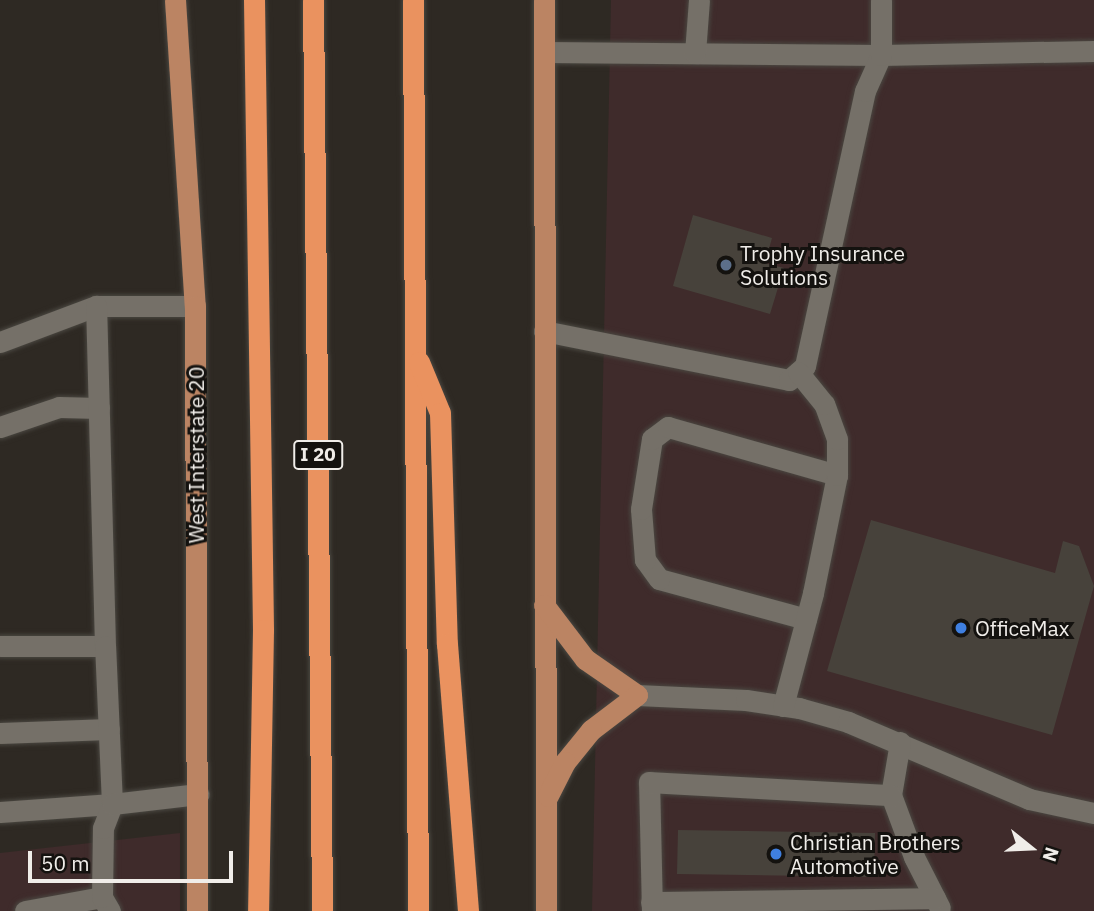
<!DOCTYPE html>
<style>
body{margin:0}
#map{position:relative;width:1094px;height:911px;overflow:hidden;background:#2e2923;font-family:"IBM Plex Sans",sans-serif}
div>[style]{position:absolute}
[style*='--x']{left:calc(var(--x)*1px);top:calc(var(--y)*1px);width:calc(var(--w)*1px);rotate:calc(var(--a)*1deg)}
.commercial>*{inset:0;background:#3f2b2b}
.building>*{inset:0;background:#47423b}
.roads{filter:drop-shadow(0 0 2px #4a4741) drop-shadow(0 0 2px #4a4741)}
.minor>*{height:21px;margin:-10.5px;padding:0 10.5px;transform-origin:10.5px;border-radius:10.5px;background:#757068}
.major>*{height:21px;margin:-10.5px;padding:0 10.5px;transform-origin:10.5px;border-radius:10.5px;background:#bb8463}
.highway>*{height:21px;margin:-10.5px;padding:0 10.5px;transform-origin:10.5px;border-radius:10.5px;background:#ea925f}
.dots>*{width:19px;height:19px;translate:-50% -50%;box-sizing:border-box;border:4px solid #14120f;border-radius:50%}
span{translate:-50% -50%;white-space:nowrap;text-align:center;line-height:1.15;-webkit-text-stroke:6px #14120f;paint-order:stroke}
.shield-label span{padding:2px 5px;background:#14120f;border:2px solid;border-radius:5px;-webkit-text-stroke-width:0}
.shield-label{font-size:19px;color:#f0ede9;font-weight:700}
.poi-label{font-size:21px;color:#f0ede9}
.left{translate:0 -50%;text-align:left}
.street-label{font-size:21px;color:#f0ede9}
.north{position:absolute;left:996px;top:813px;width:70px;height:70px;-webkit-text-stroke:5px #14120f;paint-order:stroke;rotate:108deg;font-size:19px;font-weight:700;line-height:28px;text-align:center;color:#f0ede9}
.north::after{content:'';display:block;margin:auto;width:24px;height:32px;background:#f0ede9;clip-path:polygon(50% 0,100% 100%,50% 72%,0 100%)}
.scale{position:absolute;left:28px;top:851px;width:205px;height:32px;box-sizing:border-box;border:4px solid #f0ede9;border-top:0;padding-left:9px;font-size:21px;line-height:24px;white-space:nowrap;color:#f0ede9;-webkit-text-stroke:5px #14120f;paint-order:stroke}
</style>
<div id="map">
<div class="commercial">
<i style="clip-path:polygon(611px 0,1094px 0,1094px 911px,592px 911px)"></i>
<i style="clip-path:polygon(180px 833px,180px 911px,0 911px,0 853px)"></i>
</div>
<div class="building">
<i style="clip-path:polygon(693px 215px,772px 238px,765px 263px,784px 268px,770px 314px,673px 286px)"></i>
<i style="clip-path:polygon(871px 520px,1055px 573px,1063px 541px,1079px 546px,1094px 586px,1052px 735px,827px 671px)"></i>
<i style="clip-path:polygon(678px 830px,875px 833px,874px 877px,677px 874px)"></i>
</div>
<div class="roads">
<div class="minor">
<i style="--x:544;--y:52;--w:337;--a:0.5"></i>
<i style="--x:881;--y:55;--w:213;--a:-1.1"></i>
<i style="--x:695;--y:53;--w:53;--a:-85.7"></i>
<i style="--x:544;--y:331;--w:250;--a:11.3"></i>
<i style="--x:789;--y:380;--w:21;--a:-41"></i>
<i style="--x:805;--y:366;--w:281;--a:-77.7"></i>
<i style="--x:865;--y:91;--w:39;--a:-66"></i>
<i style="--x:881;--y:55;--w:55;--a:-90"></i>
<i style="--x:0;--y:342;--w:103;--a:-20.6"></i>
<i style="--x:96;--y:306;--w:99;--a:0"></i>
<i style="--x:0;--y:427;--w:62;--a:-18.7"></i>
<i style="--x:59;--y:407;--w:40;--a:1.4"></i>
<i style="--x:806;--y:619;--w:152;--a:-164.8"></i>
<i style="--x:659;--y:579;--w:24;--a:-126"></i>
<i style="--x:645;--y:560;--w:51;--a:-94.5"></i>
<i style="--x:641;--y:509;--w:71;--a:-81.1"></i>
<i style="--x:652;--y:439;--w:20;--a:-37"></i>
<i style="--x:668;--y:427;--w:176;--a:15.9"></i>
<i style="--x:0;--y:646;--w:105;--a:0"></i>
<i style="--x:105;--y:646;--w:340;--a:-91.5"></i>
<i style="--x:637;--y:695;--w:109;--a:2.6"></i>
<i style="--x:746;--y:700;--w:54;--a:8.6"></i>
<i style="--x:799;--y:708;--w:51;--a:15.9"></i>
<i style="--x:848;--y:722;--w:197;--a:23"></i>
<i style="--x:1029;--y:799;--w:66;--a:12.2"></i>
<i style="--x:783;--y:706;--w:117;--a:-75.1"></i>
<i style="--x:813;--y:593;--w:120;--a:-78.5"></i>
<i style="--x:837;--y:475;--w:36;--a:-90"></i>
<i style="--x:837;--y:439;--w:37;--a:-110"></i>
<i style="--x:824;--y:404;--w:41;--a:-129.1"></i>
<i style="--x:0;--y:733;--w:109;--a:-2.1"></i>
<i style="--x:900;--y:742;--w:54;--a:99.6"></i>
<i style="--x:891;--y:795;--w:66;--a:69.6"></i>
<i style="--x:914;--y:857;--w:57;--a:63"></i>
<i style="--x:0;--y:812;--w:112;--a:-4.1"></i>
<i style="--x:112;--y:804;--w:158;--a:-92.5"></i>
<i style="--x:651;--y:902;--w:284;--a:-0.8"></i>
<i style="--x:25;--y:911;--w:78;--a:-10.3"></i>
<i style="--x:110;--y:911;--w:16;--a:-120"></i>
<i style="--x:102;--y:897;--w:69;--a:-89.2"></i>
<i style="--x:103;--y:828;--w:26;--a:-69"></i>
<i style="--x:112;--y:804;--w:87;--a:-6.6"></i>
<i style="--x:652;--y:911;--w:129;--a:-91.3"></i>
<i style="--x:649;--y:782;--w:242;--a:3.1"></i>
</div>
<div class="major">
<i style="--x:175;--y:0;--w:307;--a:86.3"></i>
<i style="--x:195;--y:306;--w:605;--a:89.81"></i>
<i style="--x:544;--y:0;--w:911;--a:89.87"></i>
<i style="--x:544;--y:605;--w:68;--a:52.8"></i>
<i style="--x:585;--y:659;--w:63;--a:34.7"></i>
<i style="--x:637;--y:695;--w:58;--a:142.7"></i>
<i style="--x:591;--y:730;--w:41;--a:129.1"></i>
<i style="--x:565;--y:762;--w:38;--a:117"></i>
</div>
<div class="highway">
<i style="--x:254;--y:0;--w:630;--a:89.18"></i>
<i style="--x:263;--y:630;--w:281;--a:91"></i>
<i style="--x:313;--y:0;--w:911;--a:89.43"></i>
<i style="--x:413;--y:0;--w:911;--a:89.69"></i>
<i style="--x:419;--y:362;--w:55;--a:67.6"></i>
<i style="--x:440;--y:413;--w:231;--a:88.3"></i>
<i style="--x:447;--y:644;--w:268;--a:85.5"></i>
</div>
</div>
<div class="dots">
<i style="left:726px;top:265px;background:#5c6f8a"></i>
<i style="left:961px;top:628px;background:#3f7fe0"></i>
<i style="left:776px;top:854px;background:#3f7fe0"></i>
</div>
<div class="shield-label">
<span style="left:318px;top:455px">I 20</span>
</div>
<div class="poi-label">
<span class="left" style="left:740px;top:265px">Trophy Insurance<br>Solutions</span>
<span class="left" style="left:975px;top:628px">OfficeMax</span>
<span class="left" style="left:790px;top:854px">Christian Brothers<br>Automotive</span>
</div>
<div class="street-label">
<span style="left:196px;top:455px;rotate:-90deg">West Interstate 20</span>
</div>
<div class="north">N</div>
<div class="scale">50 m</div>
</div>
